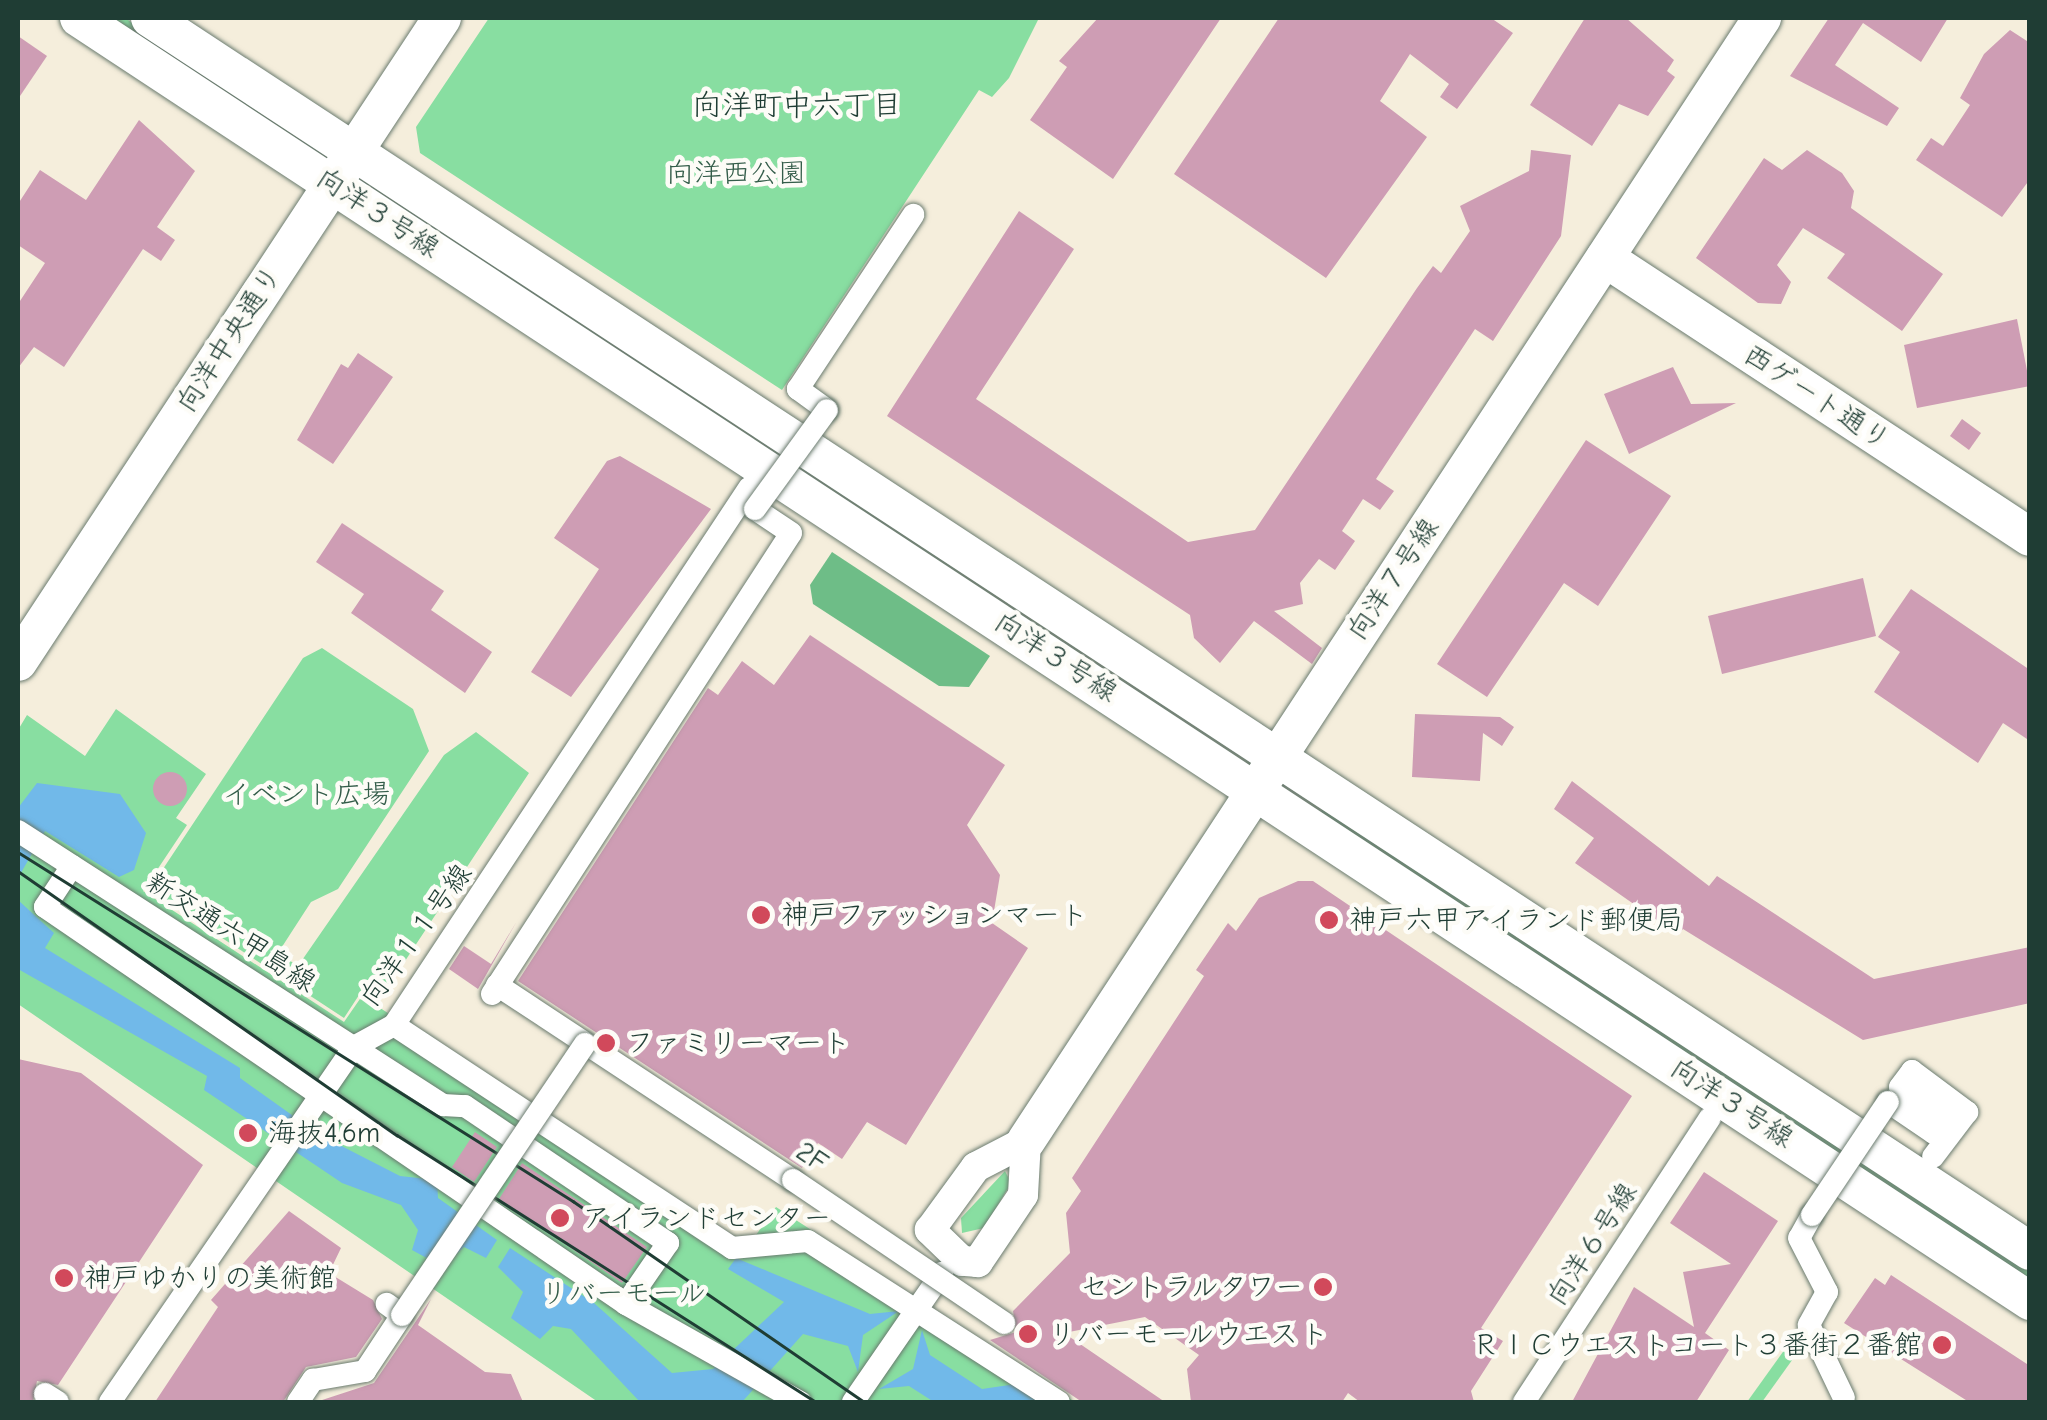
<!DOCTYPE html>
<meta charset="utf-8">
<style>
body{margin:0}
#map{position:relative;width:2047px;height:1420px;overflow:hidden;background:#f5eedc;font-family:"Comic Neue","Klee One",sans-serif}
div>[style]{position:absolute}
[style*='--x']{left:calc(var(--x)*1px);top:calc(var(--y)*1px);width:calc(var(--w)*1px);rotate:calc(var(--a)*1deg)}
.green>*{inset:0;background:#88dea1}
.forest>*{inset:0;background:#6ebd87}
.water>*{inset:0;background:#71b9e9}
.building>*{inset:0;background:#ce9db4}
.round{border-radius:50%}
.roads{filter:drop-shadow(0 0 2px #6a7b6f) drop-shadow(0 0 2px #6a7b6f)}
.pedestrian>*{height:22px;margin:-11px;padding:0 11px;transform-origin:11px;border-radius:11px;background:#fff}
.minor>*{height:30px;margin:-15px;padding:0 15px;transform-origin:15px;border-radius:15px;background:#fff}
.tertiary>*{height:38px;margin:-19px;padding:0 19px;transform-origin:19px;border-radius:19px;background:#fff}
.tram>*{height:2.5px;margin:-1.25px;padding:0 1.25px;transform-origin:1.25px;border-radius:1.25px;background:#1f3d34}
.bridges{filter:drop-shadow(0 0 2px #6a7b6f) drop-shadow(0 0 2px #6a7b6f)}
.pedestrian-bridge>*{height:22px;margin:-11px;padding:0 11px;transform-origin:11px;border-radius:11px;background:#fff}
.dots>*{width:28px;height:28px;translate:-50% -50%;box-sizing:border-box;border:5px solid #fdfcf7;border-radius:50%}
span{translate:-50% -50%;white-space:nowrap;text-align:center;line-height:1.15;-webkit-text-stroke:9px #fdfcf7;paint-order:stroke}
.park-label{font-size:28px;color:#345d4a}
.street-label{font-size:28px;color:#1f3d34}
.poi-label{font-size:28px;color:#1f3d34}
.left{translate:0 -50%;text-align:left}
.right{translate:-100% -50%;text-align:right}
.neighbourhood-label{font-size:30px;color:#1f3d34}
.frame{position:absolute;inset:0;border:20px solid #1f3d34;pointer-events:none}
</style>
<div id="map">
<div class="green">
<i style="clip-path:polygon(109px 18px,125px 18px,291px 126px,286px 133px)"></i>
<i style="clip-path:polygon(489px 18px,1039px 18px,1009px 78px,992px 97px,979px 90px,782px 390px,420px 153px,416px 127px)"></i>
<i style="clip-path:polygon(322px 648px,413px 709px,429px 751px,338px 889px,311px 902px,278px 953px,298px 966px,444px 755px,476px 732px,529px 773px,378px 1002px,361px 992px,344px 1018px,149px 890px,303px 658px)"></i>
<i style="clip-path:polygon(116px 709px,206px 774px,176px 818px,187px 825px,143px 891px,344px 1022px,362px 996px,746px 1249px,776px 1207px,1075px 1402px,598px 1402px,18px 1004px,18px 730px,27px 715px,85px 756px)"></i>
<i style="clip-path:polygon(1326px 804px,2029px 1272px,2029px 1283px,1321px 812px)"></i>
<i style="clip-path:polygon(1005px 1171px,1011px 1183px,984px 1228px,962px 1233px,961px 1218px)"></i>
<i style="clip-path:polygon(1803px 1324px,1810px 1335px,1762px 1402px,1747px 1402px)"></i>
</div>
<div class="forest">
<i style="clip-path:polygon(832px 552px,990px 656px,969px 687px,939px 686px,813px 604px,810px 585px)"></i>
</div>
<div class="water">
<i style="clip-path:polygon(37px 783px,120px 794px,146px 833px,134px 870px,119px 877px,45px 831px,18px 878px,18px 808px)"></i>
<i style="clip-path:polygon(18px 900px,54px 933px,45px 948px,240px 1068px,240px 1078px,320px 1135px,400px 1176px,437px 1180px,438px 1198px,497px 1240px,486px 1258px,464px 1247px,443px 1267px,412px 1250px,418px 1230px,401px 1205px,342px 1183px,204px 1090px,207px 1076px,18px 969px)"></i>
<i style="clip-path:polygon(510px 1248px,594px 1303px,672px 1373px,713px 1369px,784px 1302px,728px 1269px,736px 1258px,870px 1314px,899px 1311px,863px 1335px,858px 1372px,848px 1346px,803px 1334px,742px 1402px,640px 1402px,571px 1329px,553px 1326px,540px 1339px,511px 1318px,523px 1292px,498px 1267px)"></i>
<i style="clip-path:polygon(922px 1330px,930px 1355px,982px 1389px,1016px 1384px,1047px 1402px,934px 1402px,909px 1386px,879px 1389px,913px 1369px)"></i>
</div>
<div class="building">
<i style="clip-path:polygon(1098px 18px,1221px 18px,1113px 179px,1030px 120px,1067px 67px,1059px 61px)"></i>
<i style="clip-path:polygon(1279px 18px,1491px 18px,1513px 33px,1457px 109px,1440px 97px,1449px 84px,1410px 54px,1380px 101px,1427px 137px,1326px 278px,1174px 174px)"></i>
<i style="clip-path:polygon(1585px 18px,1626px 18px,1674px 60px,1667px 71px,1675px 77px,1648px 116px,1619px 104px,1592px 146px,1530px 105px)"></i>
<i style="clip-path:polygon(1829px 18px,1948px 18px,1921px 62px,1863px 23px,1835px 65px,1899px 108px,1887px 126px,1790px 76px)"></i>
<i style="clip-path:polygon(2010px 30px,2030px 43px,2030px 179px,2002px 217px,1916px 160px,1931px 138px,1943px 146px,1970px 105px,1960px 98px,1984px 54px)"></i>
<i style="clip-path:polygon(18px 36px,47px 56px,18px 99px)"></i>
<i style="clip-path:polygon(139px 120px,195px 171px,157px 227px,175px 240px,161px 261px,143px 249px,64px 367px,34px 347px,18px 368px,18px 304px,45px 263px,18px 245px,18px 204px,40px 170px,86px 200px)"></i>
<i style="clip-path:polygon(1531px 150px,1571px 155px,1561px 236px,1493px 341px,1475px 329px,1376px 479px,1394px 491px,1380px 510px,1363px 499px,1342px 531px,1355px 541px,1335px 570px,1319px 559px,1300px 583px,1303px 604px,1274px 611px,1322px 648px,1312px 664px,1254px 621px,1220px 663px,1194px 638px,1190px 615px,887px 416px,1019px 211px,1074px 249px,976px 399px,1188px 542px,1255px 530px,1417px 288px,1433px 266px,1441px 273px,1470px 231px,1460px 206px,1529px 171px)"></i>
<i style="clip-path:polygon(1807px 150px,1842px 173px,1854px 191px,1851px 208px,1943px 274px,1902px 331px,1827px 278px,1845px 254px,1803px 228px,1777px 265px,1791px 282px,1781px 304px,1758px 303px,1696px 258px,1764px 158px,1782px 170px)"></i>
<i style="clip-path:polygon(2017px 319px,2030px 386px,1917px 408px,1904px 345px)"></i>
<i style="clip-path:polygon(358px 353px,393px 377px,333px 464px,297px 440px,341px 364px,348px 368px)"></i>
<i style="clip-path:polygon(1673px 367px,1691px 404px,1736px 403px,1629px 454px,1604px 394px)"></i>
<i style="clip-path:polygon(1962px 419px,1981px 433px,1969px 450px,1950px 436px)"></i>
<i style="clip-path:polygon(1586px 440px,1671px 496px,1598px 606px,1564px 583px,1487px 697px,1437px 664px)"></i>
<i style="clip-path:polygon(620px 456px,711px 509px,571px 697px,531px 672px,599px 569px,554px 538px,607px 461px)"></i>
<i style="clip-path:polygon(342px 523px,444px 591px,431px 610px,492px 652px,465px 693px,351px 613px,364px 594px,316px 562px)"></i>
<i style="clip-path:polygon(1863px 578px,1876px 636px,1722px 674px,1708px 616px)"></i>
<i style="clip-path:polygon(1911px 589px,2030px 670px,2030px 741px,2003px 723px,1978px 763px,1874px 692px,1900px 652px,1878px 637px)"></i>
<i style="clip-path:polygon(810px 635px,1005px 765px,967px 825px,1000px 875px,992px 923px,1028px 948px,906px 1145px,867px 1122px,842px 1159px,818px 1143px,802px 1168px,518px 981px,708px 688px,718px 695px,742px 661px,774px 685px)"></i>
<i style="clip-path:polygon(1415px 714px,1500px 717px,1514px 727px,1502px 746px,1483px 733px,1480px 781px,1412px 777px)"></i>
<i class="round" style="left:153px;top:772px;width:34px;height:34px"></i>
<i style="clip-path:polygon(1572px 781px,1709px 886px,1717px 876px,1874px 979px,2030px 947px,2030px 1003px,1863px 1040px,1683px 929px,1678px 935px,1575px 863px,1594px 838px,1554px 809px)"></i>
<i style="clip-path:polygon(1298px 881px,1313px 881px,1632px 1096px,1481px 1328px,1503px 1341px,1471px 1391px,1474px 1402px,1360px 1402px,1348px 1393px,1342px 1402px,1191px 1402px,1187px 1369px,1199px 1355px,1145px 1317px,1064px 1333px,1165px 1402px,1082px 1402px,990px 1340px,1016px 1332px,1013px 1311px,1070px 1253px,1066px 1213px,1081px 1191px,1072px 1178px,1204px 976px,1196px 970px,1228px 923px,1236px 931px,1259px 898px)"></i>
<i style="clip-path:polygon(517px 921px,478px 989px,449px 969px,464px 946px,491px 964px)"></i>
<i style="clip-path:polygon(18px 1059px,81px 1073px,203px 1165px,58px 1385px,37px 1381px,33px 1402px,18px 1402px)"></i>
<i style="clip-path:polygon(475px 1132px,497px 1147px,474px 1182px,452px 1167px)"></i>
<i style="clip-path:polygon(522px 1163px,647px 1247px,622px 1283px,499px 1199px)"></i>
<i style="clip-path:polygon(1704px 1172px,1778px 1221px,1705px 1333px,1729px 1350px,1696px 1402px,1572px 1402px,1634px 1287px,1694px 1327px,1683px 1272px,1731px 1264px,1670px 1223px)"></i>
<i style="clip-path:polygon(289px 1211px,341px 1248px,329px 1273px,373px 1300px,382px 1319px,356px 1357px,306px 1367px,283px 1402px,155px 1402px,218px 1307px,211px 1300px)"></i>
<i style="clip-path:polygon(1891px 1275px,2030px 1366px,2030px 1402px,1969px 1402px,1844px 1323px,1875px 1278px,1885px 1285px)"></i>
<i style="clip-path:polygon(431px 1299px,418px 1325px,485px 1372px,511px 1374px,523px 1402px,316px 1402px,374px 1383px)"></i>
</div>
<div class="roads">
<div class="pedestrian">
<i style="--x:827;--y:410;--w:36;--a:-144"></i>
<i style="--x:798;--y:389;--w:209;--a:-56.5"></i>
<i style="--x:18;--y:831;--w:506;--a:32.81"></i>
<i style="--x:443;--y:1105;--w:22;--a:3"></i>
<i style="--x:465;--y:1106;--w:245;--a:34"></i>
<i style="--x:668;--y:1243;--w:74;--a:124.5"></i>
<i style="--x:626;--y:1304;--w:200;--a:29.4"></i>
<i style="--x:72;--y:866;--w:49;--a:123.4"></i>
<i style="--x:45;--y:907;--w:704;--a:34.34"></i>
<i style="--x:497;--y:985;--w:354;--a:33.4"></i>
<i style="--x:492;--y:994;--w:549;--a:-57.03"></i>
<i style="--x:791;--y:533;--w:43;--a:-146.3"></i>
<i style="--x:394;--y:1025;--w:405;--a:33.4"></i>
<i style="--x:732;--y:1248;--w:76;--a:-5.3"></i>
<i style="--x:808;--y:1241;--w:298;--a:32.7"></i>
<i style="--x:1888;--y:1102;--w:55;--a:34"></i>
<i style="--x:1934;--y:1133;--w:17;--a:-54"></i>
<i style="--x:1944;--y:1119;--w:54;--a:-144"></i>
<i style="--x:1900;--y:1087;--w:20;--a:-53"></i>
<i style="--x:1912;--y:1071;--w:69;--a:36.7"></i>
<i style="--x:1967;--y:1112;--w:56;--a:127.1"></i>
<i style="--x:1812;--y:1215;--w:26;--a:119"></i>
<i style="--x:1799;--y:1238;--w:61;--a:62.6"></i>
<i style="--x:1827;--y:1292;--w:38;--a:119"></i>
<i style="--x:1809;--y:1325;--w:81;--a:64.4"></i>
<i style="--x:45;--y:1394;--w:15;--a:32"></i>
<i style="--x:110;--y:1402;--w:431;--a:-55.5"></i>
<i style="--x:354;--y:1047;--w:46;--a:-28.8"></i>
<i style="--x:394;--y:1025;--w:644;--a:-56.53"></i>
<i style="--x:298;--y:1402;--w:27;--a:-56"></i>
<i style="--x:313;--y:1380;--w:53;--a:-9.8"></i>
<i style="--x:365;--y:1371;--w:67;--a:-56.5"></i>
<i style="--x:402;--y:1315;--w:19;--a:-144"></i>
<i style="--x:853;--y:1402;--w:157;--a:-55.4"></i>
<i style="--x:1524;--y:1402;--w:339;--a:-56.8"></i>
</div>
<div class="minor">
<i style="--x:1026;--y:1141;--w:54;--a:93.2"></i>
<i style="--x:1023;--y:1195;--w:81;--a:123.9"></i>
<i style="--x:978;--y:1262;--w:16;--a:-176"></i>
<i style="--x:962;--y:1261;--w:45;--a:-135.9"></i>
<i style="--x:930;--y:1230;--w:78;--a:-53.9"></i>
<i style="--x:976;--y:1167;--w:56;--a:-27.5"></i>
</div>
<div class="tertiary">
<i style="--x:79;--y:18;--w:2335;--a:33.33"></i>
<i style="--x:150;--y:18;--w:2248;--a:33.26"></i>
<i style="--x:1605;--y:258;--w:508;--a:33.28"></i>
<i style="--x:18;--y:662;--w:771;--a:-56.64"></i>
<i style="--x:1026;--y:1141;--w:1343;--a:-56.76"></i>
</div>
</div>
<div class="tram">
<i style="--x:18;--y:852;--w:656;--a:32.16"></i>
<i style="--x:573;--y:1201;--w:354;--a:34.6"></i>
<i style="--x:18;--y:871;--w:462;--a:34.9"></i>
<i style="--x:397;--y:1135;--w:497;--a:32.5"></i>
</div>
<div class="bridges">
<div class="pedestrian-bridge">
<i style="--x:755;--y:509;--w:122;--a:-54"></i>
<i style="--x:793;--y:1180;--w:255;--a:34.1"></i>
<i style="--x:1812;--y:1215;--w:136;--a:-56.1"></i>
<i style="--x:402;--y:1315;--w:327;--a:-56"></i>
</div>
</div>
<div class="dots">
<i style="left:761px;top:915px;background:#d1495b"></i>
<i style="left:1329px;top:920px;background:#d1495b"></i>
<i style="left:606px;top:1043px;background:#d1495b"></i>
<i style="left:248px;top:1133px;background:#d1495b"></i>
<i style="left:560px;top:1218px;background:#d1495b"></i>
<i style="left:64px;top:1278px;background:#d1495b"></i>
<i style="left:1323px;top:1287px;background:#d1495b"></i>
<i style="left:1028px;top:1334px;background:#d1495b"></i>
<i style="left:1942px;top:1345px;background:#d1495b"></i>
</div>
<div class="park-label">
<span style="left:736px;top:173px">向洋西公園</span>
<span style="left:306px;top:794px">イベント広場</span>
<span style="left:623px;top:1293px">リバーモール</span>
</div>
<div class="street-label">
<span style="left:378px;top:213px;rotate:33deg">向洋３号線</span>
<span style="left:229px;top:339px;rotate:-57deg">向洋中央通り</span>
<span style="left:1817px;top:397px;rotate:33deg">西ゲート通り</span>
<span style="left:1393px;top:579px;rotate:-56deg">向洋７号線</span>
<span style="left:1056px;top:657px;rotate:33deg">向洋３号線</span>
<span style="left:231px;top:932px;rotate:33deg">新交通六甲島線</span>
<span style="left:416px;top:935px;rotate:-54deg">向洋１１号線</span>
<span style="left:1732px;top:1103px;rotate:33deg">向洋３号線</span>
<span style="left:812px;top:1157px;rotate:34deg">2F</span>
<span style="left:1592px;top:1244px;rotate:-57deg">向洋６号線</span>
</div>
<div class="poi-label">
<span class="left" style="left:781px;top:915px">神戸ファッションマート</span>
<span class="left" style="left:1349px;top:920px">神戸六甲アイランド郵便局</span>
<span class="left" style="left:626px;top:1043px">ファミリーマート</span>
<span class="left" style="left:268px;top:1133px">海抜4.6m</span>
<span class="left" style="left:582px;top:1218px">アイランドセンター</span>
<span class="left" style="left:84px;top:1278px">神戸ゆかりの美術館</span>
<span class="right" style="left:1303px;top:1287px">セントラルタワー</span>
<span class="left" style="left:1048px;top:1334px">リバーモールウエスト</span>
<span class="right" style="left:1922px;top:1345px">ＲＩＣウエストコート３番街２番館</span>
</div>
<div class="neighbourhood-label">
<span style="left:797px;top:106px">向洋町中六丁目</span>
</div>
<div class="frame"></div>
</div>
